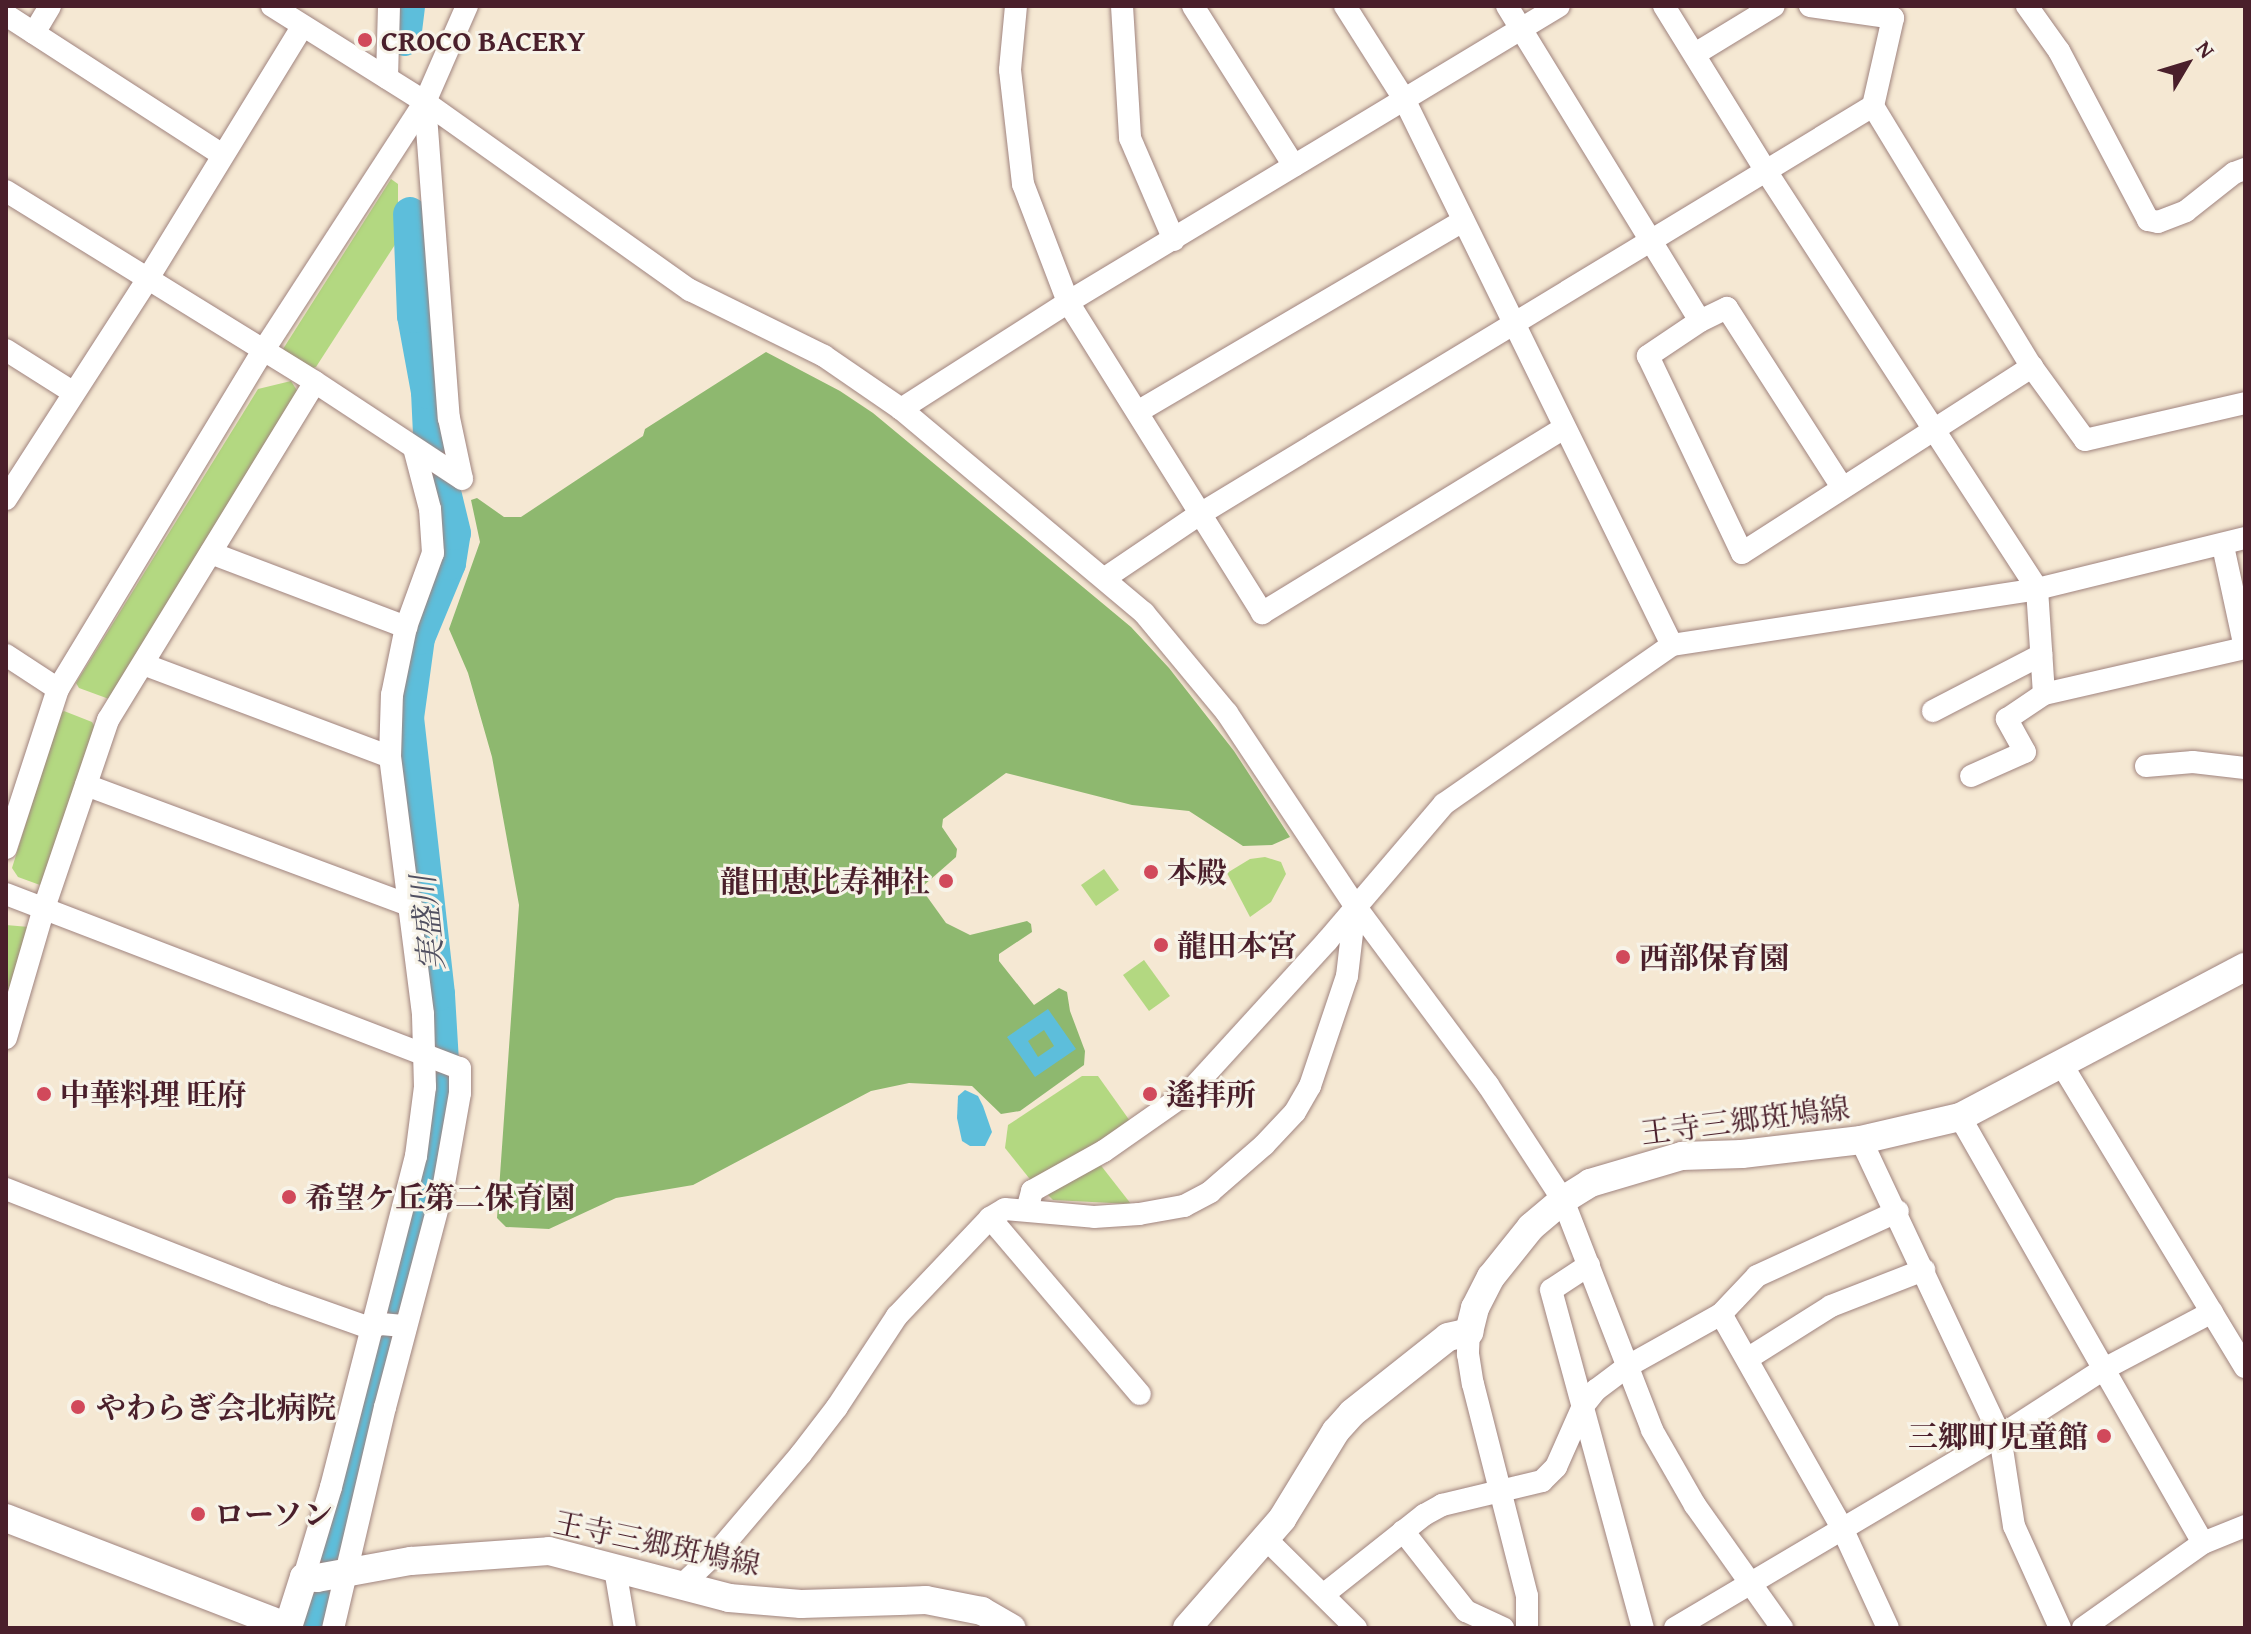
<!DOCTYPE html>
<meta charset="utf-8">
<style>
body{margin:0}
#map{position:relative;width:2251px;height:1634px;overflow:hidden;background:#f5e8d3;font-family:"Gentium Book Plus","Noto Serif JP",serif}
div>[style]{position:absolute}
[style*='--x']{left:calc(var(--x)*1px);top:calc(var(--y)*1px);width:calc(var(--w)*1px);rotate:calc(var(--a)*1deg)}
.green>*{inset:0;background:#b3d881}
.forest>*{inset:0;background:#8eb86f}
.water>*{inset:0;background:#5dbedb}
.river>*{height:34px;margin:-17px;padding:0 17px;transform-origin:17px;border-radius:17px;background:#5dbedb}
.roads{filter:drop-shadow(0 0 2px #a0847f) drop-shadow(0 0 2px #a0847f)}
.minor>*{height:22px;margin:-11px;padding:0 11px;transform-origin:11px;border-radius:11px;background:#fff}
.major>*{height:28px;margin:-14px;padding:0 14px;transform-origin:14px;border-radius:14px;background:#fff}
.dots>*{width:22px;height:22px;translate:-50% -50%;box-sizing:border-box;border:4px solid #f7f3e8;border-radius:50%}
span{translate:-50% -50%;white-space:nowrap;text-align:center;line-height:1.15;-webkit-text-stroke:6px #f7f3e8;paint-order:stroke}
.poi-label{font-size:30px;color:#4a1f2b;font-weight:700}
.left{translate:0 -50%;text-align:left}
.right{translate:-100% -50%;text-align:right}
.street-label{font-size:30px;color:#4a1f2b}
.water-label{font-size:32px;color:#504f60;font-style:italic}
.frame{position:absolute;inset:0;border:8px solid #4a1f2b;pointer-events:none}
.north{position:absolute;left:2147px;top:24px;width:80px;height:80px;-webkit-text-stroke:6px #f7f3e8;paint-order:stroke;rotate:52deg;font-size:22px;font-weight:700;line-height:32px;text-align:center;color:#4a1f2b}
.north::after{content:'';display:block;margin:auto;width:28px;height:36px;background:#4a1f2b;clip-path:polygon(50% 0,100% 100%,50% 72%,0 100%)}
</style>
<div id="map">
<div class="green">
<i style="clip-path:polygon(391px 179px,398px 184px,398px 240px,316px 367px,309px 369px,287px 356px,283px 349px)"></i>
<i style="clip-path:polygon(291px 381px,298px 392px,109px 699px,79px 688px,76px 683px,258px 389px)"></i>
<i style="clip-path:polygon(64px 711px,92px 722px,95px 727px,46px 880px,40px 885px,18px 877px,12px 868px,60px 714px)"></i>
<i style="clip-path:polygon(1265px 857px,1281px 862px,1286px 874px,1271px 902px,1250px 917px,1227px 873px,1250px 859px)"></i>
<i style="clip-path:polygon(1104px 869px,1119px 890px,1096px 906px,1081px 885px)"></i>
<i style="clip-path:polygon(6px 925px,29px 927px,6px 999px)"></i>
<i style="clip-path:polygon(1144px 960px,1170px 996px,1149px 1011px,1123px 975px)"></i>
<i style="clip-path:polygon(1082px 1076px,1098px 1076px,1130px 1121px,1033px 1183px,1005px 1148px,1008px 1125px)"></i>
<i style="clip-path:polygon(1099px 1163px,1131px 1204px,1053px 1200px,1044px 1191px)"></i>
</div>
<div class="forest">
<i style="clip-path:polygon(766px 352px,840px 391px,873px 413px,1131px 627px,1169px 668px,1234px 751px,1290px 837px,1272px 845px,1243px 846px,1189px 811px,1132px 805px,1006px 773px,943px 819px,942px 827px,957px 849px,956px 857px,923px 886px,923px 891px,946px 923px,970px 935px,1027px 921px,1031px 924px,1032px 932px,999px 954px,999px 961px,1034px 1005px,1059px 988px,1067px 992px,1070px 1011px,1085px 1051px,1084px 1065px,1020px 1111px,1001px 1114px,972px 1086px,909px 1083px,871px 1091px,693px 1185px,616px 1198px,549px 1229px,506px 1227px,497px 1218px,519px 905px,492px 757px,468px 673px,449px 629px,480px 542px,471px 500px,477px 498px,504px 517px,521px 517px,643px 436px,645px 429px)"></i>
</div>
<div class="water">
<i style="clip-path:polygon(evenodd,1048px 1009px,1076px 1049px,1035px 1077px,1007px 1037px,1048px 1009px,1044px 1030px,1054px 1046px,1038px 1057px,1028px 1041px,1044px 1030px)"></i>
<i style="clip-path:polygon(965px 1090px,978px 1096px,983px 1106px,992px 1132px,985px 1146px,970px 1146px,962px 1141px,957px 1118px,958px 1096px)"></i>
</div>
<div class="river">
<i style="--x:404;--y:39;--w:33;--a:-83"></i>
<i style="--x:311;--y:1628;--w:229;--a:-74.8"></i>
<i style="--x:371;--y:1407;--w:190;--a:-76.3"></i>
<i style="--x:416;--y:1222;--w:146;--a:-79.3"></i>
<i style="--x:443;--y:1079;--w:85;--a:-93.4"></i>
<i style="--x:438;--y:994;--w:278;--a:-96.4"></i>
<i style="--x:407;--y:718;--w:81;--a:-82.2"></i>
<i style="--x:418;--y:638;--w:81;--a:-67.5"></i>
<i style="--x:449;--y:563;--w:30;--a:-81"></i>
<i style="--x:454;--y:533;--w:102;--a:-103.6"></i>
<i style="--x:430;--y:434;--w:42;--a:-92.7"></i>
<i style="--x:428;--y:392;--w:77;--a:-100.4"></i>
<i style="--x:414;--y:316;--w:102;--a:-92.2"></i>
</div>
<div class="roads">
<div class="minor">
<i style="--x:272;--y:6;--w:181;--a:32.1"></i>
<i style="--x:425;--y:102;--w:325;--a:35.4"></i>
<i style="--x:690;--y:290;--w:149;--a:26.2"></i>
<i style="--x:824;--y:356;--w:93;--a:34.5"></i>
<i style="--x:901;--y:409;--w:317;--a:40"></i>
<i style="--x:1144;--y:613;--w:130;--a:50.3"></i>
<i style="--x:1227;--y:713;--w:232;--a:56.4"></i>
<i style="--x:1355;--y:906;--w:223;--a:53.4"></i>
<i style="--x:1488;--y:1085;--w:137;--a:56.9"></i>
<i style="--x:1563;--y:1200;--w:247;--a:68.8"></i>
<i style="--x:1652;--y:1430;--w:86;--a:60.2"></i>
<i style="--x:1695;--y:1505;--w:151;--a:54.7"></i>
<i style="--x:1016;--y:6;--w:64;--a:95.4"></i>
<i style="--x:1010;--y:70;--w:115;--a:83.5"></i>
<i style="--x:1023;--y:184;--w:126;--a:69.1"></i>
<i style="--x:1068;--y:302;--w:367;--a:58"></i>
<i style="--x:1262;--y:613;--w:354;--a:-31.5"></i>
<i style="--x:1122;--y:6;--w:132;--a:86.5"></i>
<i style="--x:1130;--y:138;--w:111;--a:66.7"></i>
<i style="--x:1193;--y:6;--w:189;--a:57.7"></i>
<i style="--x:1345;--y:6;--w:110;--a:57.6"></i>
<i style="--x:1404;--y:99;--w:608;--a:63.86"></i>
<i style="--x:1507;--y:6;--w:369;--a:58.5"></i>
<i style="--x:1700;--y:321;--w:63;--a:146.1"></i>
<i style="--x:1648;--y:356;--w:218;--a:64.5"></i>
<i style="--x:1742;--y:553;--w:345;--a:-32.7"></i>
<i style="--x:1664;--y:6;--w:194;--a:58.3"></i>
<i style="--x:1766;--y:171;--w:498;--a:57"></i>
<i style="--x:2037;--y:589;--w:105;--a:86.2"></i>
<i style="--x:2044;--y:694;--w:206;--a:-12.9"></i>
<i style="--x:1810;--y:6;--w:84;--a:8.2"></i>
<i style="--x:1893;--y:18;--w:90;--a:102.8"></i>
<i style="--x:1873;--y:106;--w:306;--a:58.7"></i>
<i style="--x:2032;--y:367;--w:90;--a:54"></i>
<i style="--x:2085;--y:440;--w:164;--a:-13"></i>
<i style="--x:2027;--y:6;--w:55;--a:54.6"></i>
<i style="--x:2059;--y:51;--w:191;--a:62.2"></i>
<i style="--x:2148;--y:220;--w:10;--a:11"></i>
<i style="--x:2158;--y:222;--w:30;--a:-21"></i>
<i style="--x:2186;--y:211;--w:61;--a:-38.4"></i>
<i style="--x:2234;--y:173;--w:12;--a:-20"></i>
<i style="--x:6;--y:15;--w:256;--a:32.9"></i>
<i style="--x:34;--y:33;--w:31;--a:-59"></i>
<i style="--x:1695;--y:54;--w:92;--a:-31.3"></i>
<i style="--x:387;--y:78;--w:72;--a:-88.4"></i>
<i style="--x:425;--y:102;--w:317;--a:85.7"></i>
<i style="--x:449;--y:418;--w:62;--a:78"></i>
<i style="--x:6;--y:191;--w:363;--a:31.7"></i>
<i style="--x:315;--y:382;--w:176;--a:33.4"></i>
<i style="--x:1700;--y:321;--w:30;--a:-26"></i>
<i style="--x:1727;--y:308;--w:213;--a:57.3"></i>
<i style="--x:6;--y:350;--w:80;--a:32.3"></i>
<i style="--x:901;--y:409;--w:198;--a:-32.6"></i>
<i style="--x:1068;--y:302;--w:573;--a:-31.08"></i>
<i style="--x:1139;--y:411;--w:376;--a:-30.4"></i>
<i style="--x:6;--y:499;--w:260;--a:-57.2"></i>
<i style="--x:147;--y:280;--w:297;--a:-58.5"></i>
<i style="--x:2223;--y:546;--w:104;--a:77.8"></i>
<i style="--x:211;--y:553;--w:209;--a:20.8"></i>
<i style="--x:1105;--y:578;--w:115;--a:-34"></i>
<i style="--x:1200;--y:514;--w:787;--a:-31.23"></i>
<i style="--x:6;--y:655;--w:62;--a:33.2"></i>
<i style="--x:143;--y:664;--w:264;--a:20.6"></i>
<i style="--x:1933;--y:711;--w:122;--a:-27.4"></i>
<i style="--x:2146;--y:766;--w:47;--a:-4.9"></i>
<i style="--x:2193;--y:762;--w:52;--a:6.6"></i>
<i style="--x:1971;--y:776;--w:59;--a:-24"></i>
<i style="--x:2025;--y:752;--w:38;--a:-119"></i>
<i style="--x:2007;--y:719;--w:45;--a:-34"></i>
<i style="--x:86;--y:785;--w:347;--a:20.4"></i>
<i style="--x:6;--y:848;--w:167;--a:-71.9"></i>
<i style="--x:58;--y:689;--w:395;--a:-58.8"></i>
<i style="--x:263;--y:351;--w:297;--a:-57"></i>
<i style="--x:425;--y:102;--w:105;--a:-66.4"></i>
<i style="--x:6;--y:894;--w:486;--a:21"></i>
<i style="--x:460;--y:1068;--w:25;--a:90"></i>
<i style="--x:460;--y:1093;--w:92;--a:100"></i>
<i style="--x:444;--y:1184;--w:231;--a:104.8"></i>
<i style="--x:385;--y:1407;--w:227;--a:103.2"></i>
<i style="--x:6;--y:1038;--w:135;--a:-73.7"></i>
<i style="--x:44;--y:908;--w:199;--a:-71.2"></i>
<i style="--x:108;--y:720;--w:396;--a:-58.5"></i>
<i style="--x:2062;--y:1065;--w:353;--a:58.8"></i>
<i style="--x:1960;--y:1117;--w:490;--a:60.3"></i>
<i style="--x:1861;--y:1140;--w:327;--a:64.8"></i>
<i style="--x:2000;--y:1436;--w:91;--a:81.2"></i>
<i style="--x:2014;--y:1526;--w:112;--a:65.7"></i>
<i style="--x:6;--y:1189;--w:288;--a:21.4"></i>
<i style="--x:274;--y:1294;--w:102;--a:19.5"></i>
<i style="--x:370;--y:1328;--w:12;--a:-20"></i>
<i style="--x:381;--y:1324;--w:25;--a:5"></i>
<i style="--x:1027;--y:1210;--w:20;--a:-75"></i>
<i style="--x:1032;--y:1191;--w:82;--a:-29.1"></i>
<i style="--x:1104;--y:1151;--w:106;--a:-35"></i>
<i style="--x:1191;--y:1090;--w:202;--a:-47.6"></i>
<i style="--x:1327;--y:941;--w:180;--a:-49.5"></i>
<i style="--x:1444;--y:804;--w:278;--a:-34.9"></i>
<i style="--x:1672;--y:645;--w:369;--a:-8.7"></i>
<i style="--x:2037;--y:589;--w:214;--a:-13.8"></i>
<i style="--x:990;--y:1218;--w:231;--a:49.6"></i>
<i style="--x:1589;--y:1265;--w:45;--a:146.7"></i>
<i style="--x:1551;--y:1290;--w:350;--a:74.8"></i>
<i style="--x:1721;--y:1314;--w:246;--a:60.5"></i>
<i style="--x:1842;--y:1528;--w:110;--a:65.3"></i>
<i style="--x:1469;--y:1332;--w:22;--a:93"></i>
<i style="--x:1468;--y:1354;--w:30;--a:81"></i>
<i style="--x:1473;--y:1384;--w:219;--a:75.7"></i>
<i style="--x:1527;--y:1596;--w:32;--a:90"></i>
<i style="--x:1747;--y:1359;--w:99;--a:-32.2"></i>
<i style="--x:1831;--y:1306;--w:100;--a:-21.2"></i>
<i style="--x:1403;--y:1531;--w:102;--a:51.8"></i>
<i style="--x:1466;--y:1611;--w:41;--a:24.7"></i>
<i style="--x:1265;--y:1538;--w:128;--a:44.7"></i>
<i style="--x:615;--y:1569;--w:60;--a:80.4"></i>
<i style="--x:304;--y:1577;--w:94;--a:-73.3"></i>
<i style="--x:331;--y:1487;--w:342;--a:-75.6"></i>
<i style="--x:416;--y:1156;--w:70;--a:-82.6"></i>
<i style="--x:425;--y:1087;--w:73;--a:-91.6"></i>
<i style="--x:423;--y:1014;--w:259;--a:-97.3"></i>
<i style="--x:390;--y:757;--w:62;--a:-88.2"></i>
<i style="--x:392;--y:695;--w:69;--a:-78.4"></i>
<i style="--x:406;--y:627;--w:79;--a:-70"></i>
<i style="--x:433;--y:553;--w:44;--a:-93.9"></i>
<i style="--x:430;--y:509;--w:63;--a:-104.7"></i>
<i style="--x:680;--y:1587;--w:57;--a:-43.6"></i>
<i style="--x:721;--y:1548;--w:123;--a:-49.6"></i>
<i style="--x:801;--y:1454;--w:59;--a:-52.5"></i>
<i style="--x:837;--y:1407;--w:109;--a:-56.6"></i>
<i style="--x:897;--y:1316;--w:135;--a:-46.5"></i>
<i style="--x:990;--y:1218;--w:17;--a:-31"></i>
<i style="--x:1005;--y:1209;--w:89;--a:5.1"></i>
<i style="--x:1094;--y:1217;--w:45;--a:-3.8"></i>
<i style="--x:1139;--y:1214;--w:46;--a:-10.1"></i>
<i style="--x:1184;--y:1206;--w:30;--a:-28"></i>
<i style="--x:1210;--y:1192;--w:72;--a:-41"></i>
<i style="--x:1264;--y:1145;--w:45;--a:-46.8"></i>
<i style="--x:1295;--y:1112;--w:30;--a:-60"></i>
<i style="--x:1310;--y:1086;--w:116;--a:-71.4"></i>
<i style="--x:1347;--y:976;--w:68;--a:-83.3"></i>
<i style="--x:1323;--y:1595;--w:129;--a:-38.4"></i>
<i style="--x:1424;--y:1515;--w:21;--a:-29"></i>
<i style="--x:1442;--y:1505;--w:103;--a:-13.5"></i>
<i style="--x:1542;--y:1481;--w:20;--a:-45"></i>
<i style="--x:1556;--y:1467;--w:67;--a:-66.1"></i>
<i style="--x:1583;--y:1406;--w:21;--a:-51"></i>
<i style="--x:1596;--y:1390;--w:40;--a:-37"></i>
<i style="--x:1628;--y:1366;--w:107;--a:-29.2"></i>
<i style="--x:1721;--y:1314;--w:52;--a:-46.5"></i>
<i style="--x:1757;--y:1276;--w:155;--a:-24.7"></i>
<i style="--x:1675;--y:1628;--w:377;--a:-30.6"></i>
<i style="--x:2000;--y:1436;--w:124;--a:-32.8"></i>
<i style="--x:2104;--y:1369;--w:122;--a:-27.8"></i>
<i style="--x:2083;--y:1628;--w:147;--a:-35.3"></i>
<i style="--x:2203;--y:1543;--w:45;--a:-22"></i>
</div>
<div class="major">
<i style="--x:6;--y:1518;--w:302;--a:21.1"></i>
<i style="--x:288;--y:1627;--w:52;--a:-72.3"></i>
<i style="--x:304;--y:1577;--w:13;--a:4"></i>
<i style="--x:317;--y:1578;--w:96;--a:-10.3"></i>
<i style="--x:411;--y:1561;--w:138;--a:-4.1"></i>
<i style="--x:549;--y:1551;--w:186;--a:14.6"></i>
<i style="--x:729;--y:1598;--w:72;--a:4.8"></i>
<i style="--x:801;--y:1604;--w:125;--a:-1.8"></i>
<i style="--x:926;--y:1600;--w:57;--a:11.1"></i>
<i style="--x:982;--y:1611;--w:34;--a:30"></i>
<i style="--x:1187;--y:1628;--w:145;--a:-48.9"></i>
<i style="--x:1282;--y:1519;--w:103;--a:-58.5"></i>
<i style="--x:1336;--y:1431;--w:24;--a:-48"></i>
<i style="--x:1352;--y:1413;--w:122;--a:-38.4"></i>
<i style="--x:1448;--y:1337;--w:22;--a:-13"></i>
<i style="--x:1469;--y:1332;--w:25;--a:-76"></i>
<i style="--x:1475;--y:1308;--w:35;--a:-63"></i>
<i style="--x:1491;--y:1277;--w:64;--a:-51.3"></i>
<i style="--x:1531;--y:1227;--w:42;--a:-40.2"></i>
<i style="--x:1563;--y:1200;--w:32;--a:-32"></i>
<i style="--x:1590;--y:1183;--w:96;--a:-16.4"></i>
<i style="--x:1682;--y:1156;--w:60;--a:-1.9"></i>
<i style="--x:1742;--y:1154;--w:120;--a:-6.7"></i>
<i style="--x:1861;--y:1140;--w:102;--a:-13.1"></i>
<i style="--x:1960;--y:1117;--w:322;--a:-27.8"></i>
</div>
</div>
<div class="dots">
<i style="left:365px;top:40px;background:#d1495b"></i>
<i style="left:1151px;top:872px;background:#d1495b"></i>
<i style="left:946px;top:881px;background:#d1495b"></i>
<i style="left:1161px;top:945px;background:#d1495b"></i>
<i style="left:1623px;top:957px;background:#d1495b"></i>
<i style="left:44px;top:1094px;background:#d1495b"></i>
<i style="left:1150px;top:1094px;background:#d1495b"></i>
<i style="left:289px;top:1197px;background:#d1495b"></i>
<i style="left:78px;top:1407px;background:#d1495b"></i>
<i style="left:2104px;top:1436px;background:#d1495b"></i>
<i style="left:198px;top:1514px;background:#d1495b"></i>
</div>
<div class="poi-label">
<span class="left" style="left:381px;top:40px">CROCO BACERY</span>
<span class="left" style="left:1167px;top:872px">本殿</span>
<span class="right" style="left:930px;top:881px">龍田恵比寿神社</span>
<span class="left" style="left:1177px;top:945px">龍田本宮</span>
<span class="left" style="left:1639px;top:957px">西部保育園</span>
<span class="left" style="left:60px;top:1094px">中華料理 旺府</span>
<span class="left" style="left:1166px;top:1094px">遙拝所</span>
<span class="left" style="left:305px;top:1197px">希望ケ丘第二保育園</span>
<span class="left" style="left:96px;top:1407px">やわらぎ会北病院</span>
<span class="right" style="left:2088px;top:1436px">三郷町児童館</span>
<span class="left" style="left:214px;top:1514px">ローソン</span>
</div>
<div class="street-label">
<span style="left:1745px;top:1120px;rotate:-7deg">王寺三郷斑鳩線</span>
<span style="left:657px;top:1543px;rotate:12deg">王寺三郷斑鳩線</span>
</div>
<div class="water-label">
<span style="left:428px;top:923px;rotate:-96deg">実盛川</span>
</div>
<div class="frame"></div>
<div class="north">N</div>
</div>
